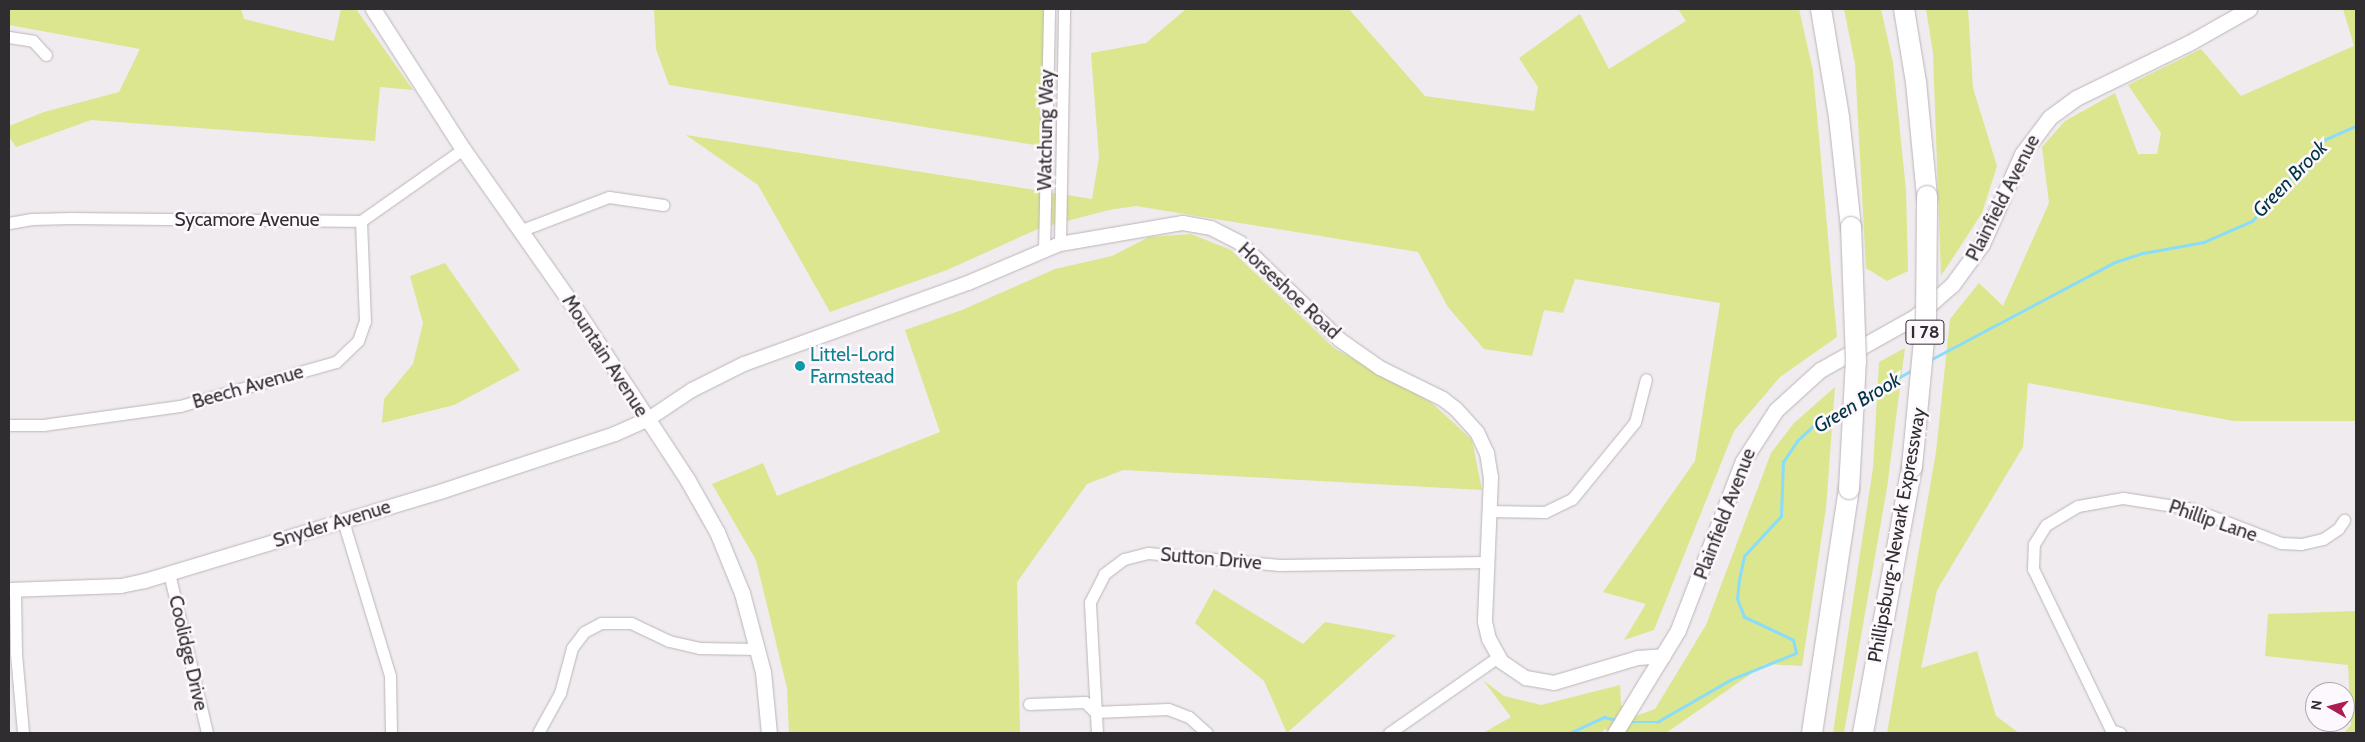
<!DOCTYPE html>
<style>
body{margin:0}
#map{position:relative;width:2365px;height:742px;overflow:hidden;background:#f0ebef;font-family:Cabin,sans-serif}
div>[style]{position:absolute}
[style*='--x']{left:calc(var(--x)*1px);top:calc(var(--y)*1px);width:calc(var(--w)*1px);rotate:calc(var(--a)*1deg)}
.green>*{inset:0;background:#dbe68e}
.stream>*{height:2.5px;margin:-1.25px;padding:0 1.25px;transform-origin:1.25px;border-radius:1.25px;background:#8adcfb}
.roads{filter:drop-shadow(0 0 1px #bab5b9) drop-shadow(0 0 1px #bab5b9)}
.minor>*{height:11px;margin:-5.5px;padding:0 5.5px;transform-origin:5.5px;border-radius:5.5px;background:#fff}
.tertiary>*{height:14px;margin:-7px;padding:0 7px;transform-origin:7px;border-radius:7px;background:#fff}
.secondary>*{height:15px;margin:-7.5px;padding:0 7.5px;transform-origin:7.5px;border-radius:7.5px;background:#fff}
.motorway>*{height:20px;margin:-10px;padding:0 10px;transform-origin:10px;border-radius:10px;background:#fff}
.bridges{filter:drop-shadow(0 0 1px #bab5b9) drop-shadow(0 0 1px #bab5b9)}
.motorway-bridge>*{height:20px;margin:-10px;padding:0 10px;transform-origin:10px;border-radius:10px;background:#fff}
.dots>*{width:14px;height:14px;translate:-50% -50%;box-sizing:border-box;border:2px solid #fdf8fd;border-radius:50%}
span{translate:-50% -50%;white-space:nowrap;text-align:center;line-height:1.15;-webkit-text-stroke:5px #fdf8fd;paint-order:stroke}
.shield-label span{padding:1px 4px;background:#fdf8fd;border:1px solid;border-radius:4px;-webkit-text-stroke-width:0}
.shield-label{font-size:18px;color:#2f2d2f;font-weight:700}
.street-label{font-size:19px;color:#2f2d2f}
.culture-label{font-size:19px;color:#0d838f}
.left{translate:0 -50%;text-align:left}
.water-label{font-size:20px;color:#003545;font-style:italic}
.frame{position:absolute;inset:0;border:10px solid #2f2d2f;pointer-events:none}
.north{position:absolute;left:2305px;top:682px;width:50px;height:50px;box-sizing:border-box;background:#fdf8fd;border:1px solid #aba7ab;border-radius:50%;rotate:278deg;font-size:14px;font-weight:700;line-height:20px;text-align:center;color:#2f2d2f}
.north::after{content:'';display:block;margin:auto;width:18px;height:22px;background:#ac1b51;clip-path:polygon(50% 0,100% 100%,50% 72%,0 100%)}
</style>
<div id="map">
<div class="green">
<i style="clip-path:polygon(9px 9px,241px 9px,244px 19px,334px 41px,341px 9px,356px 9px,413px 90px,380px 87px,375px 141px,91px 120px,16px 147px,9px 137px,9px 126px,44px 112px,119px 92px,140px 49px,9px 25px)"></i>
<i style="clip-path:polygon(654px 9px,1046px 9px,1041px 146px,669px 85px,656px 49px)"></i>
<i style="clip-path:polygon(1186px 9px,1349px 9px,1425px 96px,1534px 111px,1538px 87px,1519px 58px,1580px 14px,1609px 69px,1686px 21px,1678px 9px,1799px 9px,1813px 71px,1837px 337px,1780px 377px,1734px 431px,1654px 630px,1624px 640px,1646px 604px,1603px 592px,1695px 461px,1720px 303px,1575px 279px,1563px 313px,1544px 310px,1532px 356px,1484px 349px,1448px 307px,1418px 252px,1136px 206px,1109px 210px,1040px 228px,947px 270px,830px 312px,758px 185px,686px 135px,1092px 199px,1099px 157px,1091px 53px,1146px 43px)"></i>
<i style="clip-path:polygon(1844px 9px,1881px 9px,1893px 63px,1906px 190px,1908px 271px,1887px 281px,1866px 268px,1855px 64px)"></i>
<i style="clip-path:polygon(1926px 9px,1968px 9px,1973px 88px,1997px 166px,1982px 213px,1941px 276px,1933px 53px)"></i>
<i style="clip-path:polygon(2343px 9px,2356px 9px,2356px 421px,2234px 421px,2028px 383px,2023px 447px,1937px 590px,1921px 668px,1977px 651px,1996px 716px,2019px 733px,1887px 733px,1936px 452px,1950px 319px,1979px 283px,2003px 306px,2049px 203px,2042px 147px,2065px 121px,2115px 93px,2138px 154px,2157px 154px,2161px 133px,2128px 85px,2201px 49px,2241px 96px,2354px 46px)"></i>
<i style="clip-path:polygon(1191px 234px,1231px 250px,1334px 348px,1432px 403px,1472px 440px,1482px 490px,1123px 470px,1087px 484px,1017px 582px,1020px 733px,789px 733px,787px 688px,756px 560px,712px 484px,763px 463px,777px 496px,940px 432px,905px 330px,962px 310px,1055px 269px,1112px 256px,1149px 237px)"></i>
<i style="clip-path:polygon(445px 263px,520px 370px,454px 405px,382px 423px,384px 399px,413px 364px,423px 323px,410px 276px)"></i>
<i style="clip-path:polygon(1905px 348px,1887px 488px,1844px 733px,1833px 733px,1873px 468px,1879px 362px)"></i>
<i style="clip-path:polygon(1835px 387px,1826px 508px,1802px 666px,1765px 664px,1666px 733px,1614px 733px,1605px 729px,1601px 733px,1483px 733px,1511px 717px,1483px 680px,1504px 696px,1541px 705px,1620px 685px,1621px 705px,1636px 716px,1655px 709px,1706px 625px,1771px 453px,1794px 423px)"></i>
<i style="clip-path:polygon(1214px 589px,1303px 644px,1325px 622px,1396px 635px,1287px 733px,1264px 681px,1195px 623px)"></i>
<i style="clip-path:polygon(2356px 611px,2356px 733px,2344px 733px,2351px 725px,2348px 665px,2265px 656px,2268px 614px)"></i>
</div>
<div class="stream">
<i style="--x:1930;--y:360;--w:209;--a:-27.9"></i>
<i style="--x:2115;--y:262;--w:29;--a:-18"></i>
<i style="--x:2143;--y:253;--w:62;--a:-10.2"></i>
<i style="--x:2204;--y:242;--w:52;--a:-23.6"></i>
<i style="--x:2252;--y:221;--w:108;--a:-48.4"></i>
<i style="--x:2324;--y:140;--w:35;--a:-24"></i>
<i style="--x:1863;--y:398;--w:56;--a:-29.7"></i>
<i style="--x:1627;--y:722;--w:30;--a:0"></i>
<i style="--x:1657;--y:722;--w:84;--a:-29.9"></i>
<i style="--x:1730;--y:680;--w:71;--a:-22.2"></i>
<i style="--x:1796;--y:653;--w:13;--a:-103"></i>
<i style="--x:1793;--y:640;--w:54;--a:-154.9"></i>
<i style="--x:1744;--y:617;--w:19;--a:-111"></i>
<i style="--x:1737;--y:599;--w:19;--a:-84"></i>
<i style="--x:1739;--y:580;--w:25;--a:-78"></i>
<i style="--x:1744;--y:556;--w:54;--a:-47.2"></i>
<i style="--x:1781;--y:516;--w:54;--a:-87.9"></i>
<i style="--x:1783;--y:462;--w:25;--a:-56"></i>
<i style="--x:1797;--y:441;--w:22;--a:-43"></i>
<i style="--x:1813;--y:426;--w:37;--a:-29"></i>
<i style="--x:1570;--y:733;--w:38;--a:-25"></i>
<i style="--x:1604;--y:717;--w:13;--a:13"></i>
</div>
<div class="roads">
<div class="minor">
<i style="--x:9;--y:37;--w:24;--a:9"></i>
<i style="--x:33;--y:41;--w:19;--a:47"></i>
<i style="--x:9;--y:223;--w:23;--a:-10"></i>
<i style="--x:32;--y:219;--w:40;--a:-1.4"></i>
<i style="--x:72;--y:218;--w:289;--a:0.6"></i>
<i style="--x:361;--y:221;--w:125;--a:-35.2"></i>
<i style="--x:522;--y:230;--w:93;--a:-20.8"></i>
<i style="--x:609;--y:197;--w:55;--a:8.4"></i>
<i style="--x:1060;--y:244;--w:235;--a:-89"></i>
<i style="--x:1044;--y:251;--w:242;--a:-88.8"></i>
<i style="--x:9;--y:425;--w:34;--a:0"></i>
<i style="--x:43;--y:425;--w:138;--a:-7.9"></i>
<i style="--x:180;--y:406;--w:162;--a:-15.8"></i>
<i style="--x:336;--y:362;--w:30;--a:-44"></i>
<i style="--x:358;--y:341;--w:21;--a:-71"></i>
<i style="--x:365;--y:321;--w:100;--a:-92.3"></i>
<i style="--x:1489;--y:511;--w:56;--a:1"></i>
<i style="--x:1545;--y:512;--w:30;--a:-26"></i>
<i style="--x:1572;--y:499;--w:99;--a:-50.7"></i>
<i style="--x:1635;--y:422;--w:44;--a:-75.7"></i>
<i style="--x:343;--y:521;--w:162;--a:73.1"></i>
<i style="--x:390;--y:676;--w:57;--a:89"></i>
<i style="--x:169;--y:573;--w:164;--a:76.6"></i>
<i style="--x:15;--y:590;--w:64;--a:89.1"></i>
<i style="--x:16;--y:654;--w:79;--a:84.9"></i>
<i style="--x:1029;--y:704;--w:56;--a:-2"></i>
<i style="--x:1085;--y:702;--w:14;--a:45"></i>
<i style="--x:1095;--y:712;--w:73;--a:-2.4"></i>
<i style="--x:1168;--y:709;--w:22;--a:21"></i>
<i style="--x:1189;--y:717;--w:24;--a:42"></i>
<i style="--x:538;--y:733;--w:46;--a:-61.2"></i>
<i style="--x:560;--y:693;--w:47;--a:-75.1"></i>
<i style="--x:572;--y:648;--w:20;--a:-53"></i>
<i style="--x:584;--y:632;--w:19;--a:-28"></i>
<i style="--x:601;--y:623;--w:30;--a:0"></i>
<i style="--x:631;--y:623;--w:42;--a:25.3"></i>
<i style="--x:669;--y:641;--w:31;--a:13"></i>
<i style="--x:699;--y:648;--w:58;--a:1"></i>
<i style="--x:1097;--y:733;--w:131;--a:-93.1"></i>
<i style="--x:1090;--y:602;--w:31;--a:-63"></i>
<i style="--x:1104;--y:574;--w:25;--a:-37"></i>
<i style="--x:1124;--y:559;--w:25;--a:-14"></i>
<i style="--x:1148;--y:553;--w:132;--a:5.2"></i>
<i style="--x:1279;--y:565;--w:209;--a:-0.8"></i>
<i style="--x:1389;--y:733;--w:133;--a:-34.9"></i>
<i style="--x:2120;--y:733;--w:9;--a:-162"></i>
<i style="--x:2111;--y:730;--w:179;--a:-115.8"></i>
<i style="--x:2033;--y:569;--w:25;--a:-88"></i>
<i style="--x:2034;--y:544;--w:22;--a:-58"></i>
<i style="--x:2046;--y:525;--w:37;--a:-31"></i>
<i style="--x:2078;--y:506;--w:46;--a:-10.1"></i>
<i style="--x:2123;--y:498;--w:71;--a:8.9"></i>
<i style="--x:2193;--y:509;--w:94;--a:21.1"></i>
<i style="--x:2281;--y:543;--w:20;--a:3"></i>
<i style="--x:2301;--y:544;--w:23;--a:-13"></i>
<i style="--x:2323;--y:539;--w:18;--a:-34"></i>
<i style="--x:2338;--y:529;--w:11;--a:-56"></i>
</div>
<div class="tertiary">
<i style="--x:9;--y:590;--w:112;--a:-2"></i>
<i style="--x:121;--y:586;--w:25;--a:-12"></i>
<i style="--x:145;--y:581;--w:308;--a:-16.8"></i>
<i style="--x:440;--y:492;--w:184;--a:-18.3"></i>
<i style="--x:615;--y:434;--w:35;--a:-24"></i>
<i style="--x:647;--y:420;--w:54;--a:-33.7"></i>
<i style="--x:692;--y:390;--w:58;--a:-26.6"></i>
<i style="--x:744;--y:364;--w:238;--a:-19.9"></i>
<i style="--x:968;--y:283;--w:100;--a:-23"></i>
<i style="--x:1060;--y:244;--w:125;--a:-9.7"></i>
<i style="--x:1183;--y:223;--w:28;--a:10"></i>
<i style="--x:1211;--y:228;--w:33;--a:27"></i>
<i style="--x:1240;--y:243;--w:139;--a:44.1"></i>
<i style="--x:1340;--y:340;--w:49;--a:35"></i>
<i style="--x:1380;--y:368;--w:70;--a:26.2"></i>
<i style="--x:1443;--y:399;--w:16;--a:38"></i>
<i style="--x:1456;--y:409;--w:31;--a:48"></i>
<i style="--x:1477;--y:432;--w:23;--a:65"></i>
<i style="--x:1487;--y:453;--w:24;--a:81"></i>
<i style="--x:1491;--y:477;--w:145;--a:92.4"></i>
<i style="--x:1485;--y:622;--w:17;--a:77"></i>
<i style="--x:1489;--y:639;--w:26;--a:61"></i>
<i style="--x:1502;--y:662;--w:29;--a:34"></i>
<i style="--x:1526;--y:678;--w:28;--a:10"></i>
<i style="--x:1554;--y:683;--w:88;--a:-16.6"></i>
<i style="--x:1638;--y:658;--w:26;--a:-4"></i>
</div>
<div class="secondary">
<i style="--x:373;--y:9;--w:166;--a:57.3"></i>
<i style="--x:463;--y:149;--w:193;--a:54.9"></i>
<i style="--x:574;--y:307;--w:206;--a:56.7"></i>
<i style="--x:687;--y:479;--w:61;--a:60.5"></i>
<i style="--x:717;--y:532;--w:66;--a:67.7"></i>
<i style="--x:742;--y:593;--w:82;--a:75.1"></i>
<i style="--x:763;--y:672;--w:61;--a:84.4"></i>
<i style="--x:1615;--y:733;--w:121;--a:-58.5"></i>
<i style="--x:1678;--y:630;--w:181;--a:-69"></i>
<i style="--x:1743;--y:461;--w:61;--a:-57.1"></i>
<i style="--x:1776;--y:410;--w:59;--a:-42.3"></i>
<i style="--x:1820;--y:370;--w:109;--a:-29.2"></i>
<i style="--x:1915;--y:317;--w:49;--a:-40.9"></i>
<i style="--x:1952;--y:285;--w:51;--a:-53.8"></i>
<i style="--x:1982;--y:244;--w:98;--a:-66"></i>
<i style="--x:2022;--y:154;--w:46;--a:-52.9"></i>
<i style="--x:2050;--y:117;--w:32;--a:-36"></i>
<i style="--x:2076;--y:98;--w:126;--a:-26"></i>
<i style="--x:2189;--y:43;--w:69;--a:-29.5"></i>
</div>
<div class="motorway">
<i style="--x:1821;--y:9;--w:109;--a:80.5"></i>
<i style="--x:1839;--y:117;--w:111;--a:83.8"></i>
<i style="--x:1904;--y:9;--w:74;--a:80.7"></i>
<i style="--x:1916;--y:82;--w:115;--a:84.5"></i>
<i style="--x:1812;--y:733;--w:247;--a:-81.4"></i>
<i style="--x:1863;--y:733;--w:270;--a:-79.6"></i>
</div>
</div>
<div class="bridges">
<div class="motorway-bridge">
<i style="--x:1912;--y:467;--w:148;--a:-84.6"></i>
<i style="--x:1926;--y:320;--w:124;--a:-89.5"></i>
<i style="--x:1849;--y:489;--w:128;--a:-86.9"></i>
<i style="--x:1856;--y:361;--w:134;--a:-92.1"></i>
</div>
</div>
<div class="dots">
<i style="left:800px;top:366px;background:#0f9aa8"></i>
</div>
<div class="shield-label">
<span style="left:1925px;top:332px">I 78</span>
</div>
<div class="street-label">
<span style="left:1046px;top:130px;rotate:-89deg">Watchung Way</span>
<span style="left:2003px;top:198px;rotate:-63deg">Plainfield Avenue</span>
<span style="left:247px;top:220px">Sycamore Avenue</span>
<span style="left:1289px;top:291px;rotate:43deg">Horseshoe Road</span>
<span style="left:605px;top:356px;rotate:57deg">Mountain Avenue</span>
<span style="left:248px;top:387px;rotate:-16deg">Beech Avenue</span>
<span style="left:1725px;top:514px;rotate:-69deg">Plainfield Avenue</span>
<span style="left:2213px;top:521px;rotate:19deg">Phillip Lane</span>
<span style="left:332px;top:524px;rotate:-17deg">Snyder Avenue</span>
<span style="left:1897px;top:535px;rotate:-80deg">Phillipsburg-Newark Expressway</span>
<span style="left:1211px;top:559px;rotate:5deg">Sutton Drive</span>
<span style="left:188px;top:653px;rotate:77deg">Coolidge Drive</span>
</div>
<div class="culture-label">
<span class="left" style="left:810px;top:366px">Littel-Lord<br>Farmstead</span>
</div>
<div class="water-label">
<span style="left:2290px;top:179px;rotate:-46deg">Green Brook</span>
<span style="left:1857px;top:403px;rotate:-31deg">Green Brook</span>
</div>
<div class="frame"></div>
<div class="north">N</div>
</div>
